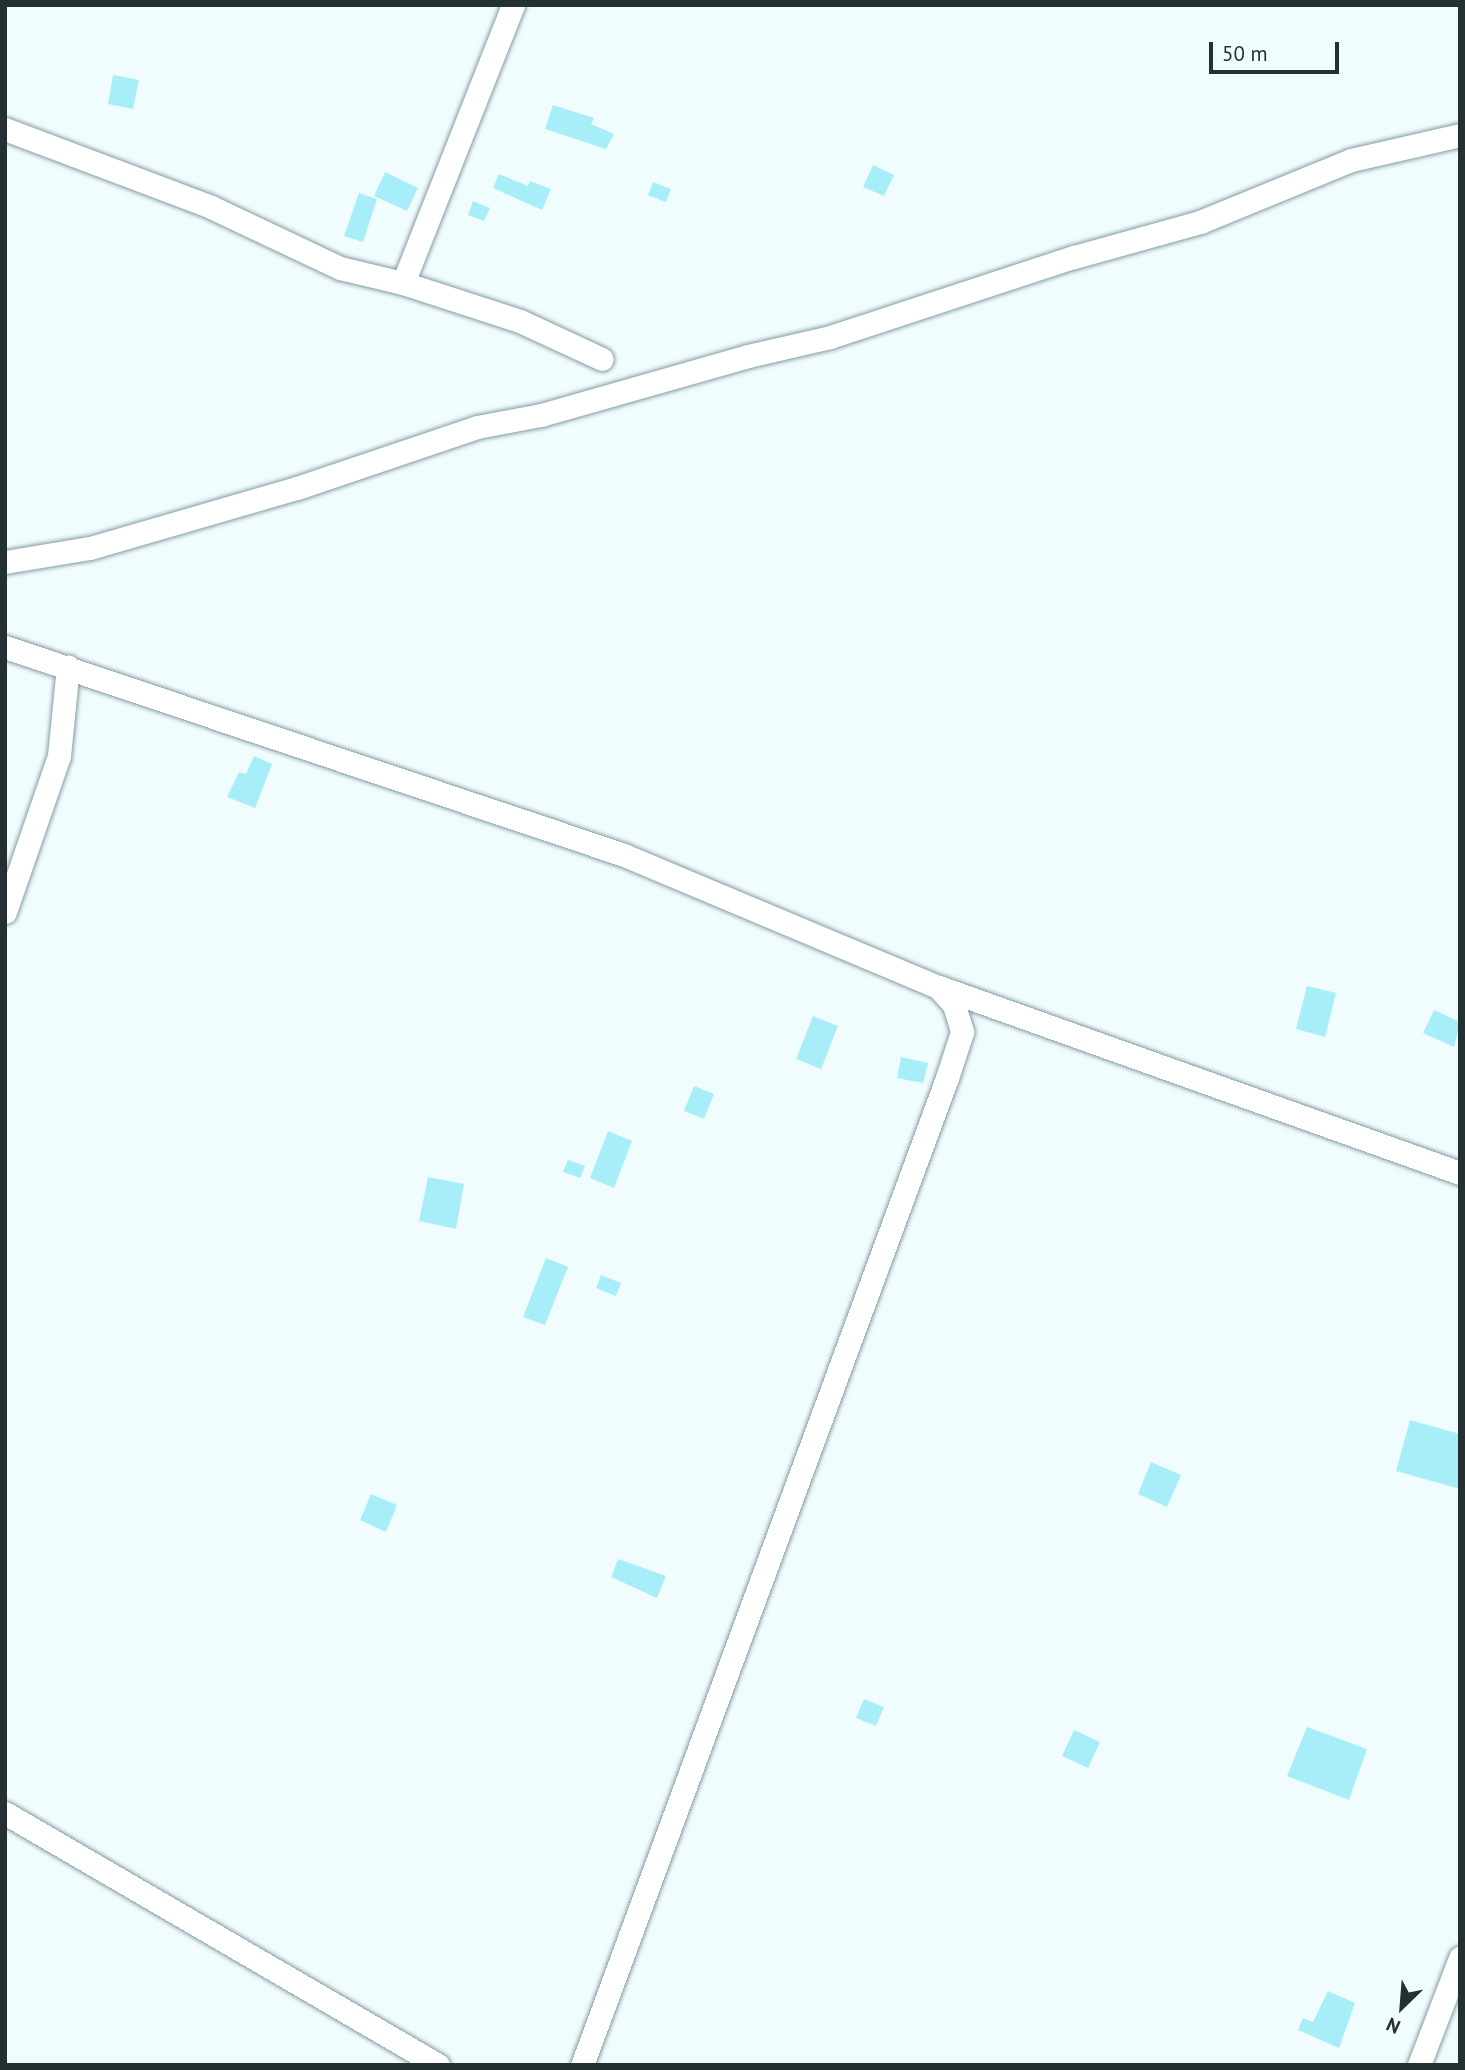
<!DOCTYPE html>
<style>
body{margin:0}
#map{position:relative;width:1465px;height:2070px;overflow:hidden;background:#f1fcfe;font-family:"PT Sans",sans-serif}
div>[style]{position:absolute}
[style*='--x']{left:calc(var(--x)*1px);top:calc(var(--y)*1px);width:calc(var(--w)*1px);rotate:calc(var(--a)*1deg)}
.building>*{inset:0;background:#a8eef9}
.roads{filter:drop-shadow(0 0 2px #829da1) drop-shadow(0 0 2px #829da1)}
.minor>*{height:23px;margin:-11.5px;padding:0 11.5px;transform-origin:11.5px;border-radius:11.5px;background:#fff}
span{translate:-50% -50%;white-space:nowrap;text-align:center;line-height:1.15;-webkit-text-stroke:6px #f1fcfe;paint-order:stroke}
.frame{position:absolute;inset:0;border:7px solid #253032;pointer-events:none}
.north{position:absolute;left:1367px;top:1972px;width:70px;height:70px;-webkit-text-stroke:5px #f1fcfe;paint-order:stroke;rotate:205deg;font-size:19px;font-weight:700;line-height:28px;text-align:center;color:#253032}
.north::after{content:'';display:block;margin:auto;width:24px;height:32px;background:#253032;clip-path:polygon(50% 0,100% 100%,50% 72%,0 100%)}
.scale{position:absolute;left:1209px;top:42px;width:130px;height:32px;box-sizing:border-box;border:4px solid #253032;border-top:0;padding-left:9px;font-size:21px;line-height:24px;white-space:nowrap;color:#253032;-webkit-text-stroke:5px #f1fcfe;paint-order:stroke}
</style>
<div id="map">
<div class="building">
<i style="clip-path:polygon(113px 75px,139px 80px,133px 109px,108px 104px)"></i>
<i style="clip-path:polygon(553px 105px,594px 118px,591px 124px,614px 134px,606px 149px,545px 129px)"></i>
<i style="clip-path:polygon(873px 165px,894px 175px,884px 196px,863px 187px)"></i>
<i style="clip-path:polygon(385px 172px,418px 188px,407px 211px,374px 196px)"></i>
<i style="clip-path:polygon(499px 174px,528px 186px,530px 181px,551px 189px,542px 210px,493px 188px)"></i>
<i style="clip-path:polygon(653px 182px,671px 189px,666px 202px,648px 195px)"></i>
<i style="clip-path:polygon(359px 193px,377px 199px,363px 242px,344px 236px)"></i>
<i style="clip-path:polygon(473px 201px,490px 208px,484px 221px,468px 215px)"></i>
<i style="clip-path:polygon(254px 756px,272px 764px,255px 808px,227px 797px,239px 772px,246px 774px)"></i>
<i style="clip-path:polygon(1307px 986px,1336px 993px,1325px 1037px,1296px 1029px)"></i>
<i style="clip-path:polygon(1434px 1010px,1460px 1022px,1454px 1047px,1423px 1033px)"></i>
<i style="clip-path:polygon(813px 1016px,838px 1026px,821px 1069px,796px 1059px)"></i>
<i style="clip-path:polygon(901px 1057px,928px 1063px,923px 1083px,897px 1078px)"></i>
<i style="clip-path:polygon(694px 1086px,714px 1094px,704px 1119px,684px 1111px)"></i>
<i style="clip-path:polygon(608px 1131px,632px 1141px,614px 1188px,590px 1178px)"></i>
<i style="clip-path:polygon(568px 1160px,585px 1166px,580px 1178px,563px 1172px)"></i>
<i style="clip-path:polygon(428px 1177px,464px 1184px,456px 1229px,419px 1221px)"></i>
<i style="clip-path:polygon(546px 1258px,568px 1267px,545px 1325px,523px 1317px)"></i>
<i style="clip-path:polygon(601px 1275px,621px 1283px,616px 1296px,596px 1288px)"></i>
<i style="clip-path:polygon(1410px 1420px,1460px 1434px,1460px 1489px,1396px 1471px)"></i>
<i style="clip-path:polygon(1151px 1462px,1181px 1475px,1167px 1507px,1138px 1494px)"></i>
<i style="clip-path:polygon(371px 1494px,397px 1505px,386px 1532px,360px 1520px)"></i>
<i style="clip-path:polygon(618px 1559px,666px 1576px,657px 1598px,611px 1577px)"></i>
<i style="clip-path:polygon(864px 1699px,884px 1707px,876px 1726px,856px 1718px)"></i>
<i style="clip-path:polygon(1307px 1727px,1367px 1749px,1349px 1800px,1287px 1776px)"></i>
<i style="clip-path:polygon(1074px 1730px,1100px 1742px,1088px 1768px,1062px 1756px)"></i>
<i style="clip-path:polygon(1328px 1991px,1355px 2003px,1339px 2048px,1298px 2030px,1303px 2018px,1313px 2022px)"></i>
</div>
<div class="roads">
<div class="minor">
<i style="--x:5;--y:129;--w:220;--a:20.7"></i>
<i style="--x:211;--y:207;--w:143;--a:25.3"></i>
<i style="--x:340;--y:268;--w:65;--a:13.4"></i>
<i style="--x:403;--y:283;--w:123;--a:18"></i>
<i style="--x:520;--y:321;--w:90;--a:24.9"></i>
<i style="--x:403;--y:283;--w:299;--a:-68.4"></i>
<i style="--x:5;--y:562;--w:86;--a:-9.4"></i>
<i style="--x:90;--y:548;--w:216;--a:-16.2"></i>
<i style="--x:297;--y:488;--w:190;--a:-18.7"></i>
<i style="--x:477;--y:427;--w:65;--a:-10.6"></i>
<i style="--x:541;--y:415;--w:215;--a:-15.9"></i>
<i style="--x:748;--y:356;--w:84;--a:-13"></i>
<i style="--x:830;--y:337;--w:257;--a:-18.2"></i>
<i style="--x:1074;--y:257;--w:131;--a:-15.5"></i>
<i style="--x:1200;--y:222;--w:163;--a:-22.3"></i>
<i style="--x:1351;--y:160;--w:112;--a:-12.9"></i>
<i style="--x:5;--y:647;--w:653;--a:18.57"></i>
<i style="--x:624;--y:855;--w:341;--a:22.8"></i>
<i style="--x:938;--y:987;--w:24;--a:48"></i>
<i style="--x:954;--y:1005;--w:28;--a:73"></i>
<i style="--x:962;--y:1032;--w:48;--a:108.1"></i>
<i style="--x:947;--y:1078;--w:1052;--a:110.29"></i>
<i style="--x:5;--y:912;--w:165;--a:-70.9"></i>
<i style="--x:59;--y:756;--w:90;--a:-84.3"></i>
<i style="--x:939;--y:987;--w:553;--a:19.65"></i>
<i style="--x:5;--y:1813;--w:501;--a:30.2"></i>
<i style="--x:1419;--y:2065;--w:115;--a:-69"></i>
</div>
</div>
<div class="frame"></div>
<div class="north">N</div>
<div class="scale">50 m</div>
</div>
